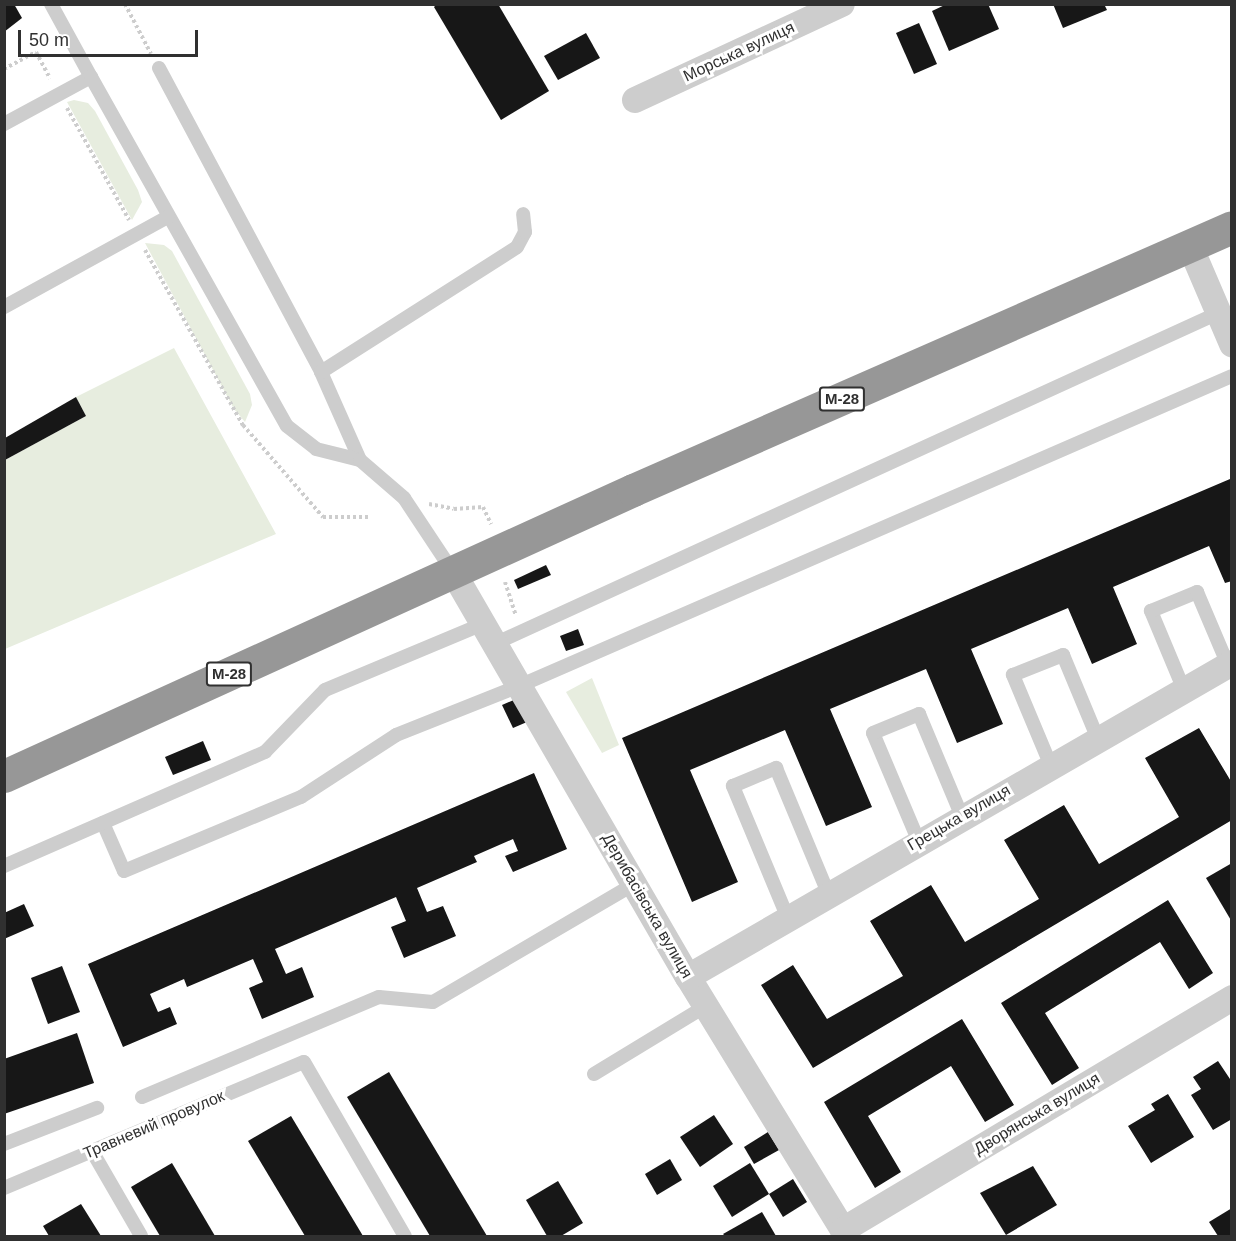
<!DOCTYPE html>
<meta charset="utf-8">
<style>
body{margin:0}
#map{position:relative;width:1236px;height:1241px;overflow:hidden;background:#fff;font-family:Arial,sans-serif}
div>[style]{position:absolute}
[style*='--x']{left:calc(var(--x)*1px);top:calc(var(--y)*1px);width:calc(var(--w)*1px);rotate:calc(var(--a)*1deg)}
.green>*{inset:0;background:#e7eddf}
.building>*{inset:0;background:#171717}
.path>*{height:4px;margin-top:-2px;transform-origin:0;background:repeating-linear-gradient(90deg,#cdcdcd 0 3px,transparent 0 6px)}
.lane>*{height:14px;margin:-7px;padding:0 7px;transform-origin:7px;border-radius:7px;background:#cdcdcd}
.street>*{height:26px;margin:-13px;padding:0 13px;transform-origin:13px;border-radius:13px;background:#cdcdcd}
.highway>*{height:33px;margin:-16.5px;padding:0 16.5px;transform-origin:16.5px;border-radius:16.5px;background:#979797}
span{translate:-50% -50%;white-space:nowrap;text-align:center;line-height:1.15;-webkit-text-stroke:6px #fff;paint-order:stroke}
.shield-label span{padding:2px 4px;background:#fff;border:2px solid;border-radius:4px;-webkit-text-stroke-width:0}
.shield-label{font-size:15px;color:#303030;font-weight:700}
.street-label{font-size:16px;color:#303030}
.frame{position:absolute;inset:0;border:6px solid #303030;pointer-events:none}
.scale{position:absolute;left:18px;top:30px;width:180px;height:27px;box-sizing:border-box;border:3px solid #303030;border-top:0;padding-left:8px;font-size:18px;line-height:21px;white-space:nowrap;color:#303030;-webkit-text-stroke:4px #fff;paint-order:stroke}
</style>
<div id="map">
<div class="green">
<i style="clip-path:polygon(74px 100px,88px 103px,95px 111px,138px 190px,142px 202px,132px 220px,67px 102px)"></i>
<i style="clip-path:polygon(145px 243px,164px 245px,172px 251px,250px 394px,252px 405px,245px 422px,234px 409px)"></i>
<i style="clip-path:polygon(174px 348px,276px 534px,5px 649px,5px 460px,86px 416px,76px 397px)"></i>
<i style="clip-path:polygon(592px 678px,619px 745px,602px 753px,566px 692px)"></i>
</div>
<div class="building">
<i style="clip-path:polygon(4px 4px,14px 4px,22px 18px,4px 32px)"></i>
<i style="clip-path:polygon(437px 4px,498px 4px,549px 91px,501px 120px,434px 7px)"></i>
<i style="clip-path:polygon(947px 4px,988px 4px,999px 29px,949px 51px,932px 11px)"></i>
<i style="clip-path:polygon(1053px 4px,1104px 4px,1107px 10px,1063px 28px)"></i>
<i style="clip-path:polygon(919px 23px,937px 64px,914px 74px,896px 33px)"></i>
<i style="clip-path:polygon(586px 33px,600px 58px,558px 80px,544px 56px)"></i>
<i style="clip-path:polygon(76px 397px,86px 416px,5px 460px,5px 438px)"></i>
<i style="clip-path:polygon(1230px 479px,1232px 581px,1225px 583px,1209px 546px,1113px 587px,1137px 644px,1092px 664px,1068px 608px,971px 649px,1003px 724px,957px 743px,926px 669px,830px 709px,872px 807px,826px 826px,785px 730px,690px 770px,738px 882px,692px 902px,622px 738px)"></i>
<i style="clip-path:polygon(546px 565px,551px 575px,518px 589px,514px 580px)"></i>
<i style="clip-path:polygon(578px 629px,584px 645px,566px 651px,560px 636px)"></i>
<i style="clip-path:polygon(516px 699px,527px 722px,513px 728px,502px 705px)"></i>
<i style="clip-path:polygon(1199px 728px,1232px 783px,1232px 820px,813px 1068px,761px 985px,793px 965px,827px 1019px,903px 976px,870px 921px,931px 885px,965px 942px,1039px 899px,1004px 840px,1064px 805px,1099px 864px,1179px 817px,1145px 758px)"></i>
<i style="clip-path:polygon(203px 741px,211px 760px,173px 775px,165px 757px)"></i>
<i style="clip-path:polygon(534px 773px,567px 849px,513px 872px,505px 856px,518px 851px,513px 839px,474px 856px,477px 862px,417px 888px,427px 912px,443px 906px,456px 936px,404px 958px,391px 927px,406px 921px,396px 897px,275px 949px,286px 974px,302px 967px,314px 997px,262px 1019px,249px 988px,263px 982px,253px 959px,187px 987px,184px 979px,150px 994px,158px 1012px,170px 1007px,177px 1024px,123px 1047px,88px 964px)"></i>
<i style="clip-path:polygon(1232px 863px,1232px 922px,1206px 878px)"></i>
<i style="clip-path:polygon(1168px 900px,1213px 973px,1189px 989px,1160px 942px,1045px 1013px,1079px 1068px,1052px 1085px,1001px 1003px)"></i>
<i style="clip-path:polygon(24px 904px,34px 926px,4px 939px,4px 913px)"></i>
<i style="clip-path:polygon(62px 966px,80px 1012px,48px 1024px,31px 978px)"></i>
<i style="clip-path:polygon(962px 1019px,1014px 1105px,985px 1122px,951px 1066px,868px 1116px,901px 1172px,875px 1188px,824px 1102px)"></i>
<i style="clip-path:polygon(77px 1033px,94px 1083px,4px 1114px,4px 1059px)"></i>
<i style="clip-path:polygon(1218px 1061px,1232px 1082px,1232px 1119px,1213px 1130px,1191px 1095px,1201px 1089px,1193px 1077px)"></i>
<i style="clip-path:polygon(389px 1072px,487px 1236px,430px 1236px,347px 1097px)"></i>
<i style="clip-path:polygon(1168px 1094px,1194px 1137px,1151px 1163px,1128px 1126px,1155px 1110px,1151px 1104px)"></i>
<i style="clip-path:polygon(714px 1115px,733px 1144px,700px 1167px,680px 1137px)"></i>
<i style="clip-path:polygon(291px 1116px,363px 1236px,305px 1236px,248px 1141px)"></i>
<i style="clip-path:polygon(768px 1132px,779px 1150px,754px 1164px,744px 1147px)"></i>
<i style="clip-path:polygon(670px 1159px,682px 1180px,657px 1195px,645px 1174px)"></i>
<i style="clip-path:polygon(172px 1163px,215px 1236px,160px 1236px,131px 1187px)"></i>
<i style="clip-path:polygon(750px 1163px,769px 1194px,732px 1217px,713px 1186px)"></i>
<i style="clip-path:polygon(1033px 1166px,1057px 1205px,1006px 1235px,980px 1193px)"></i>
<i style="clip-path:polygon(793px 1179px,807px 1202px,783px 1217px,769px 1194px)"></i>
<i style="clip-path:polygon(558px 1181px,583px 1223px,561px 1236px,547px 1236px,526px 1200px)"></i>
<i style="clip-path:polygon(81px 1204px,101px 1236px,49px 1236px,43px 1226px)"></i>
<i style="clip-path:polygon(1232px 1208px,1232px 1236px,1218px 1236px,1209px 1222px)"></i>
<i style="clip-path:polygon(762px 1212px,776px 1236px,725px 1236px,723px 1234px)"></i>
</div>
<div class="path">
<i style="--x:125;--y:4;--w:56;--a:62.5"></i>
<i style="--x:4;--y:69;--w:36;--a:-28"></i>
<i style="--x:36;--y:52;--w:30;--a:62"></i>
<i style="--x:67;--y:108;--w:128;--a:61"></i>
<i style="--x:145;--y:250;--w:201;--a:60.8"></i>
<i style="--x:243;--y:425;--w:122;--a:49"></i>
<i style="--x:323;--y:517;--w:47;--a:0"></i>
<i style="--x:429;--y:504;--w:25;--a:11"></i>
<i style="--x:454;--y:509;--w:29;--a:-4"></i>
<i style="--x:483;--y:507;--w:19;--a:65"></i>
<i style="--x:505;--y:582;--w:35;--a:72"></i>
</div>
<div class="lane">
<i style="--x:51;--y:4;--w:83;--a:61.3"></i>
<i style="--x:159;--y:68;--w:344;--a:61.9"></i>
<i style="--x:321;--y:372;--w:96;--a:66.1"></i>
<i style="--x:4;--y:124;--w:99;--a:-28.4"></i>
<i style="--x:91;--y:77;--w:400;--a:60.7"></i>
<i style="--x:287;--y:426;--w:37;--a:38"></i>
<i style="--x:316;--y:449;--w:45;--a:14"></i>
<i style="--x:360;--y:460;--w:58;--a:40.8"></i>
<i style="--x:404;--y:498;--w:89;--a:56.5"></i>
<i style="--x:4;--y:307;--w:187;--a:-28.8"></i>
<i style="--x:321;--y:372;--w:232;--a:-32.5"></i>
<i style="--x:517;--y:247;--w:17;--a:-62"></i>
<i style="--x:525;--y:232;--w:18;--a:-96"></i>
<i style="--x:494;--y:644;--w:796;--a:-24.57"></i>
<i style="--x:1184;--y:690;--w:86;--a:-112.7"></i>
<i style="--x:1151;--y:611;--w:50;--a:-22.4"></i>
<i style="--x:1197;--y:592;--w:79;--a:67"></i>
<i style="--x:1051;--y:766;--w:99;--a:-112.7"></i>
<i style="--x:1013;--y:675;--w:54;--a:-21.8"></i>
<i style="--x:1063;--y:655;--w:91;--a:67.4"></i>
<i style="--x:103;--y:823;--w:52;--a:66.4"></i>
<i style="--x:124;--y:871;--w:192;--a:-22.7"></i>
<i style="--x:301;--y:797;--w:113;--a:-33.1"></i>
<i style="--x:396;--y:735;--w:132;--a:-21.7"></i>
<i style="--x:519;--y:686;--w:777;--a:-23.5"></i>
<i style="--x:919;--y:842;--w:118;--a:-112.9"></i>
<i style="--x:873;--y:733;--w:50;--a:-22.4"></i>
<i style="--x:919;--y:714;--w:112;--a:67.3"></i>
<i style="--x:4;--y:866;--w:285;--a:-23.6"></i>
<i style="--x:265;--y:752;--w:86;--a:-45.9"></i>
<i style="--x:325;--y:690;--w:171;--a:-22.7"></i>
<i style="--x:787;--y:916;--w:141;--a:-112.6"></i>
<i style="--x:733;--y:786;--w:47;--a:-22.7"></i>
<i style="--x:776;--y:768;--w:135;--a:67.4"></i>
<i style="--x:594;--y:1074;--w:131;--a:-31.3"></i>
<i style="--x:142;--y:1097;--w:257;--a:-22.9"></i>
<i style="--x:379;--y:997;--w:54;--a:5.3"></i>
<i style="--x:433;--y:1002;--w:233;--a:-30.4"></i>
<i style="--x:4;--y:1144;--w:100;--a:-21.2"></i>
<i style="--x:92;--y:1151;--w:98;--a:60"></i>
<i style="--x:4;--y:1188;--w:325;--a:-22.8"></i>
<i style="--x:304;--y:1062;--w:201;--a:59.9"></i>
</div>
<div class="street">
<i style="--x:635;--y:100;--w:228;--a:-24.9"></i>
<i style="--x:1190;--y:246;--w:107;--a:66.8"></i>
<i style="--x:453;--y:572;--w:468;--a:59.9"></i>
<i style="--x:688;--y:977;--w:304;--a:58.5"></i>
<i style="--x:688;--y:977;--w:628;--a:-29.99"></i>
<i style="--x:843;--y:1230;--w:453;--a:-30.8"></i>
</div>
<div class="highway">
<i style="--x:4;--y:776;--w:691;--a:-24.45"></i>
<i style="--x:633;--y:490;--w:654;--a:-23.7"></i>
</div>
<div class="shield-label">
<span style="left:842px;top:399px">М-28</span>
<span style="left:229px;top:674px">М-28</span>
</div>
<div class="street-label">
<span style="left:739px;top:52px;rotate:-25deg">Морська вулиця</span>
<span style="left:959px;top:818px;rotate:-30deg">Грецька вулиця</span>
<span style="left:647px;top:906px;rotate:60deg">Дерибасівська вулиця</span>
<span style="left:1037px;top:1114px;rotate:-31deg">Дворянська вулиця</span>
<span style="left:154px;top:1125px;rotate:-23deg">Травневий провулок</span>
</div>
<div class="frame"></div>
<div class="scale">50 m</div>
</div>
